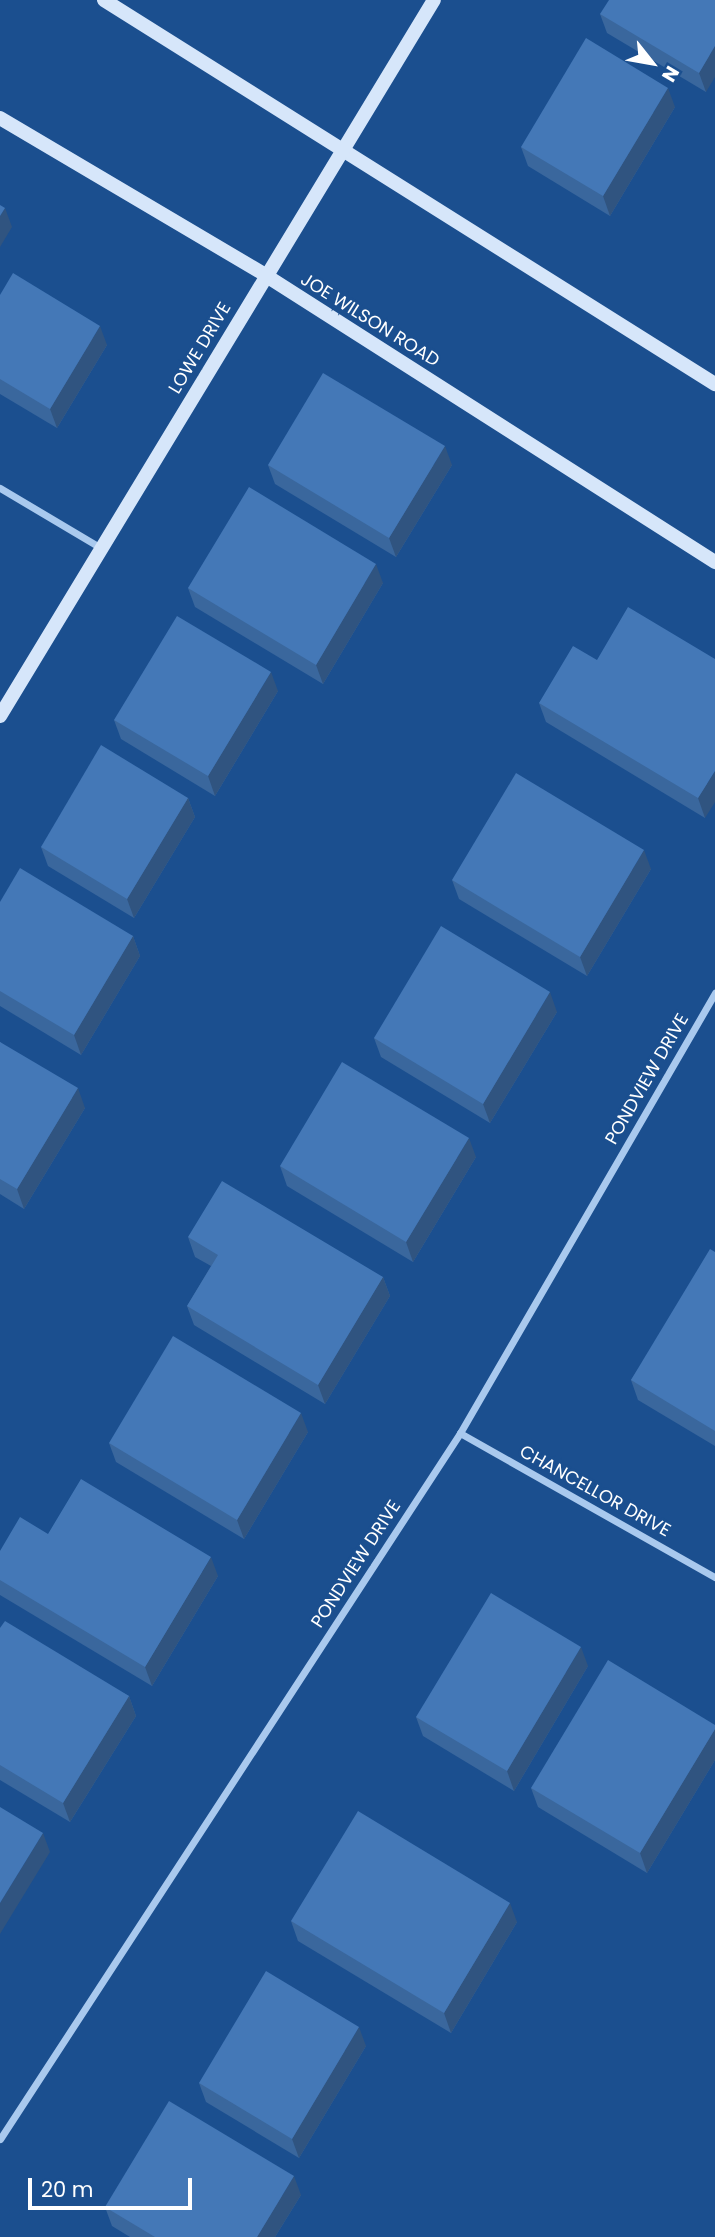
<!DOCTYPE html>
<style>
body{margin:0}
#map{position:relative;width:715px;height:2237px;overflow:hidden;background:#1b4f8f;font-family:Poppins,sans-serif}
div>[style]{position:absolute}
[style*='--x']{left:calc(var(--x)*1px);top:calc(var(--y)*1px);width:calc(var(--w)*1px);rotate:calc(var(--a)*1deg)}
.street>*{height:7px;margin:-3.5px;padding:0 3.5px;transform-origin:3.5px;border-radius:3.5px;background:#a9c9ee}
.secondary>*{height:14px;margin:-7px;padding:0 7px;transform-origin:7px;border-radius:7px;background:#d6e6fa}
.wall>*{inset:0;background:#3a679d}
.shaded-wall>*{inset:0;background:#305480}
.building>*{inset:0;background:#4478b7}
span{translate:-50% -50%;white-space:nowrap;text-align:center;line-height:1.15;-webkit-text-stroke:5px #1b4f8f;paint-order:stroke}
.street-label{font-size:18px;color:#fff}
.north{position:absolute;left:617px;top:28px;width:70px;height:70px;-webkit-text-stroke:5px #1b4f8f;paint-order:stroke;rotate:121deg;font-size:19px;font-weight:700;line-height:28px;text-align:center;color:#fff}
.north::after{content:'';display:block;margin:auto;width:24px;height:32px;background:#fff;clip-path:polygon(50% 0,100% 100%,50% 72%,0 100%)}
.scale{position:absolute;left:28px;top:2178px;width:164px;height:32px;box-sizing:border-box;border:4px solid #fff;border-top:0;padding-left:9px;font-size:21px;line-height:24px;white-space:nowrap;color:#fff;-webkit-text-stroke:5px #1b4f8f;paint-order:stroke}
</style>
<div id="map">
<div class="street">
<i style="--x:0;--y:488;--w:117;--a:30.7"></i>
<i style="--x:460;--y:1433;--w:293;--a:29.5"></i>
<i style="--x:0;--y:2139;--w:843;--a:-56.91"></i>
<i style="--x:460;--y:1433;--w:509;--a:-59.91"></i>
</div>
<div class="secondary">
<i style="--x:104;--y:0;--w:722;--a:32.15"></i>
<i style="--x:0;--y:118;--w:308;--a:30.6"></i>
<i style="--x:265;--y:275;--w:534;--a:32.53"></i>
<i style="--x:0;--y:716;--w:837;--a:-58.78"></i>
</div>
<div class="wall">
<i style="clip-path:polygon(715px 0,706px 92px,607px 33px,600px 14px)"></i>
<i style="clip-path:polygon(675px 107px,610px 216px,528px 166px,521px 147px)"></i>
<i style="clip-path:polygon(0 295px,107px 345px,57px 428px,0 394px)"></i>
<i style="clip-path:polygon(268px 465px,452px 465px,396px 557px,275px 484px)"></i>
<i style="clip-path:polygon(383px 583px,323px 684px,195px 607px,188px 588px)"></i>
<i style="clip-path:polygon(715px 659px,705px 818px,546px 722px,539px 703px,597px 660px)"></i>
<i style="clip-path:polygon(278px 691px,215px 796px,121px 739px,114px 720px)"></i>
<i style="clip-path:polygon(188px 798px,195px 817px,134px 918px,48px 866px,41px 847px)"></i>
<i style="clip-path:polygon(651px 869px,587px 976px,459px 899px,452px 880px)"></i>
<i style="clip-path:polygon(0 902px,133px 936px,140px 956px,81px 1055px,0 1006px)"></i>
<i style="clip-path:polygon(557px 1012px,490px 1123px,381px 1057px,374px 1038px)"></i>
<i style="clip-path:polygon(0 1042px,85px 1108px,24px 1209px,0 1194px)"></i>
<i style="clip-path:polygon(476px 1157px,413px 1262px,287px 1186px,280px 1166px)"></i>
<i style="clip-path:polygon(188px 1237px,383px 1277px,390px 1296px,325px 1404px,194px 1325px,187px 1306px,211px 1266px,195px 1257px)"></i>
<i style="clip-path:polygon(715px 1252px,715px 1446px,638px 1400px,631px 1380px)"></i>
<i style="clip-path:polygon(308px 1432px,244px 1539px,116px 1462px,109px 1443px)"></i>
<i style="clip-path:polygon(48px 1534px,218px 1576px,152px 1686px,0 1595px,0 1551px)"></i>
<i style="clip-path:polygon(0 1628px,129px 1696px,136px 1716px,70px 1822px,0 1780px)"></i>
<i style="clip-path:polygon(588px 1666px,514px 1791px,423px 1736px,416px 1717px)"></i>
<i style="clip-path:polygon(715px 1725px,715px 1760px,647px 1873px,538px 1807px,531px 1788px)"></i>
<i style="clip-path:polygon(291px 1921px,517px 1922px,451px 2033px,298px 1941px)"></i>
<i style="clip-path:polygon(366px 2046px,299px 2158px,206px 2102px,199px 2083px)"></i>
<i style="clip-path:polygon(301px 2195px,275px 2237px,130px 2237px,112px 2226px,105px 2207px)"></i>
</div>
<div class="shaded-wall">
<i style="clip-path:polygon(715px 46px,715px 77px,706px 92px,699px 73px)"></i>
<i style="clip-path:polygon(668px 88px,675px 107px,610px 216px,603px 196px)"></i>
<i style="clip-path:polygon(5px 208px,12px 227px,0 247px,0 216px)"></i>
<i style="clip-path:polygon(100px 326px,107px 345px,57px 428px,50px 409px)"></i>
<i style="clip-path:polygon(445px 446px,452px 465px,396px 557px,389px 538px)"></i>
<i style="clip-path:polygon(376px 564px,383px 583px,323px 684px,316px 665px)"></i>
<i style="clip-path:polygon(271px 672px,278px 691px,215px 796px,208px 776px)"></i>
<i style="clip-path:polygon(715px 771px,715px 802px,705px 818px,698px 798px)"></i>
<i style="clip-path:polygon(188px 798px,195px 817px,134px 918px,127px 899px)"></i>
<i style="clip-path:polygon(644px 850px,651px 869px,587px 976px,580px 957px)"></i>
<i style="clip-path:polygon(133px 936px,140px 956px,81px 1055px,74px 1035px)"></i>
<i style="clip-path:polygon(550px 992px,557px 1012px,490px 1123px,483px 1104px)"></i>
<i style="clip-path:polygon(78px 1088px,85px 1108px,24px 1209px,17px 1189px)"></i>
<i style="clip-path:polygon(469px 1138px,476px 1157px,413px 1262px,406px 1242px)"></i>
<i style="clip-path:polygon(383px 1277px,390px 1296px,325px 1404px,318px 1385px)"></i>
<i style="clip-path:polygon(301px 1413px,308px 1432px,244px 1539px,237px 1520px)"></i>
<i style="clip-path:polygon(211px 1557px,218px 1576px,152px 1686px,145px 1667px)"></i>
<i style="clip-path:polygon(581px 1647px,588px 1666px,514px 1791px,507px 1771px)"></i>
<i style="clip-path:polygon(129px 1696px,136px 1716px,70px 1822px,63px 1803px)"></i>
<i style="clip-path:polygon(715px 1729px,715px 1760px,647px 1873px,640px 1853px)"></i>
<i style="clip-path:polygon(43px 1833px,50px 1852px,0 1934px,0 1903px)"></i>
<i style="clip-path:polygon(510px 1903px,517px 1922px,451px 2033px,444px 2013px)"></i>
<i style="clip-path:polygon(359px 2027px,366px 2046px,299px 2158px,292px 2139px)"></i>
<i style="clip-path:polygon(294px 2176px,301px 2195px,275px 2237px,257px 2237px)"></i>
</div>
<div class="building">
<i style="clip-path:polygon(609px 0,715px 0,715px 46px,699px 73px,600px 14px)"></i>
<i style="clip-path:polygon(586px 38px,668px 88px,603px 196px,521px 147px)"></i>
<i style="clip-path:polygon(0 205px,5px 208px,0 216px)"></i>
<i style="clip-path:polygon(13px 273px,100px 326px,50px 409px,0 379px,0 295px)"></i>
<i style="clip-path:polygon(323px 373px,445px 446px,389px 538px,268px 465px)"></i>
<i style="clip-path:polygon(249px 487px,376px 564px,316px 665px,188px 588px)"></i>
<i style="clip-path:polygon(628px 607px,715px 659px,715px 771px,698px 798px,539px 703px,573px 646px,597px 660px)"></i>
<i style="clip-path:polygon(177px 616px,271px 672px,208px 776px,114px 720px)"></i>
<i style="clip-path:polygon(101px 745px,188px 798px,127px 899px,41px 847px)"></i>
<i style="clip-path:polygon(516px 773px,644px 850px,580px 957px,452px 880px)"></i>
<i style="clip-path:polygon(20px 868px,133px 936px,74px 1035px,0 991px,0 902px)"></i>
<i style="clip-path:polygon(441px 926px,550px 992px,483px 1104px,374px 1038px)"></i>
<i style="clip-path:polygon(0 1042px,78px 1088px,17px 1189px,0 1179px)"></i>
<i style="clip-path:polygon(342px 1062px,469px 1138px,406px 1242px,280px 1166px)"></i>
<i style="clip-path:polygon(222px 1181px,383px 1277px,318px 1385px,187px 1306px,218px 1255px,188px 1237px)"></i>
<i style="clip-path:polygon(710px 1249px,715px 1252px,715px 1431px,631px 1380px)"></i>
<i style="clip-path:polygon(173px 1336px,301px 1413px,237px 1520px,109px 1443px)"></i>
<i style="clip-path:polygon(81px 1479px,211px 1557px,145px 1667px,0 1580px,0 1551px,20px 1517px,48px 1534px)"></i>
<i style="clip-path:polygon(491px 1593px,581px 1647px,507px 1771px,416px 1717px)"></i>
<i style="clip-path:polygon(5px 1621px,129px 1696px,63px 1803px,0 1765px,0 1628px)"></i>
<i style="clip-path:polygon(608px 1660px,715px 1725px,715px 1729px,640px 1853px,531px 1788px)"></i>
<i style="clip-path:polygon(0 1807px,43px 1833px,0 1903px)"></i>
<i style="clip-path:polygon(358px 1811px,510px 1903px,444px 2013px,291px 1921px)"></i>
<i style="clip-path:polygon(266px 1971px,359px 2027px,292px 2139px,199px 2083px)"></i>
<i style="clip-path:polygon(169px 2101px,294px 2176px,257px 2237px,155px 2237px,105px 2207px)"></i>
</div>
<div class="street-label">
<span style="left:370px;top:320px;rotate:32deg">JOE WILSON ROAD</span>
<span style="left:200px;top:348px;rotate:-59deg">LOWE DRIVE</span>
<span style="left:647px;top:1079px;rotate:-60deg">PONDVIEW DRIVE</span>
<span style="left:595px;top:1491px;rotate:29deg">CHANCELLOR DRIVE</span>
<span style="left:356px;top:1564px;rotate:-57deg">PONDVIEW DRIVE</span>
</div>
<div class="north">N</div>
<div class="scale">20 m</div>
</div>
